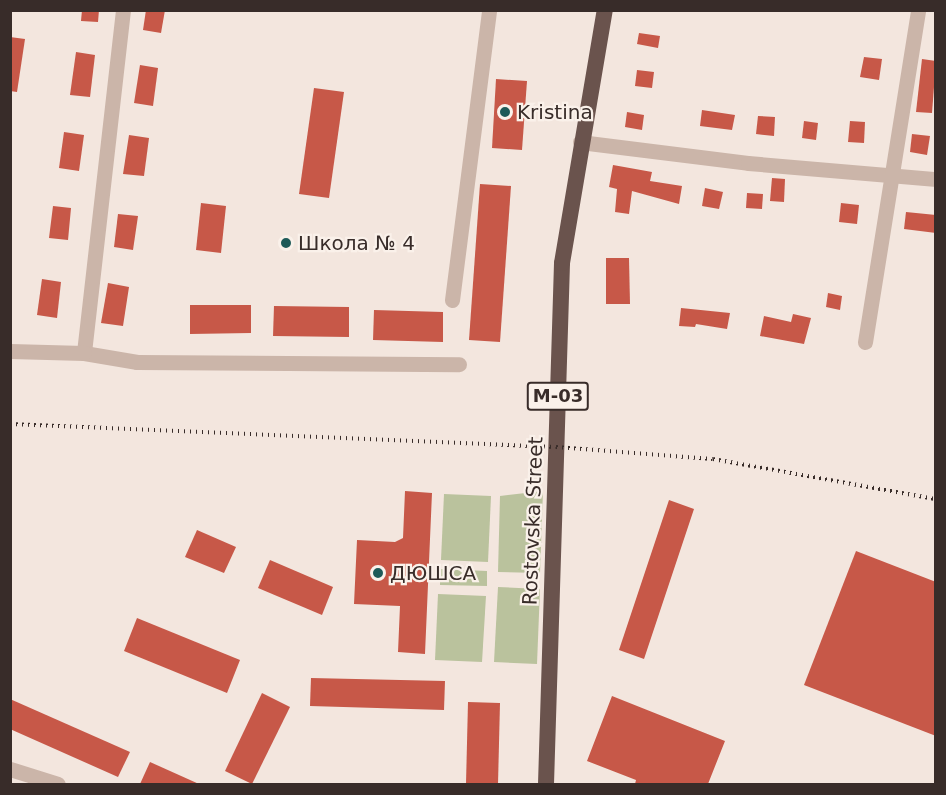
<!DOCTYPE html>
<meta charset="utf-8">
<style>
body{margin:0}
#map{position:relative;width:946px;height:795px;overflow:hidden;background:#f3e6de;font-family:"DejaVu Sans",sans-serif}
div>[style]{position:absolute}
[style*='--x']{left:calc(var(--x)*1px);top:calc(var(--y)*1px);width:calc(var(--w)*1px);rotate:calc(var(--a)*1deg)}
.green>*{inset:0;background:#bac29d}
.building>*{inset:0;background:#c75848}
.minor>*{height:15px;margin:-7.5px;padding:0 7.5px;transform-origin:7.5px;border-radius:7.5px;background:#cbb5a9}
.trunk>*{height:16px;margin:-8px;padding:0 8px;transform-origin:8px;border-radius:8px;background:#6a534d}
.rail>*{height:4px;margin-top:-2px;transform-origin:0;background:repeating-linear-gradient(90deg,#382c29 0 1.5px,transparent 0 6px)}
.dots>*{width:16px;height:16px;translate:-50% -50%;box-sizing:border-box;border:3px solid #faf1ea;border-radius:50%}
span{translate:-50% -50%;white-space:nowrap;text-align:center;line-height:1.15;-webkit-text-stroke:4.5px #faf1ea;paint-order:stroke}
.shield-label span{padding:2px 4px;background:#faf1ea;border:2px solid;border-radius:4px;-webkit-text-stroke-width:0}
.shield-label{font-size:18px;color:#382c29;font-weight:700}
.poi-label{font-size:20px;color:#382c29}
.left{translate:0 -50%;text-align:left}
.street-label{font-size:20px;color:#382c29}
.frame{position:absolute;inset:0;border:12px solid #382c29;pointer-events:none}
</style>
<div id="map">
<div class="green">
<i style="clip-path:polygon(543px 491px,540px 573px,498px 572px,500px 496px)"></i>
<i style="clip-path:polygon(444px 494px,491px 496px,488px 562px,441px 560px)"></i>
<i style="clip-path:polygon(440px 569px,487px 571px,487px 586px,440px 585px)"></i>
<i style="clip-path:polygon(498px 587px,540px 589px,537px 664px,494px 662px)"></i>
<i style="clip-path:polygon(438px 594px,486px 596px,482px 662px,435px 660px)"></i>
</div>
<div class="building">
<i style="clip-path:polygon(82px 10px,99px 10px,98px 22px,81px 21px)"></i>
<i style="clip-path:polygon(146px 10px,165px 10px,161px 33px,143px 30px)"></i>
<i style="clip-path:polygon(639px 33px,660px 36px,658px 48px,637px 44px)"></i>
<i style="clip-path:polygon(10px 37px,25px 39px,17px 92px,10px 91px)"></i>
<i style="clip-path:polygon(76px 52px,95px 55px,90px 97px,70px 95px)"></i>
<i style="clip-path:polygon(864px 57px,882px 59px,879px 80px,860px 77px)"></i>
<i style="clip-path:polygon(922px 59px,936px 61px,932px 113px,916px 112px)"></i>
<i style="clip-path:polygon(140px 65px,158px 68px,153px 106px,134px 103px)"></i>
<i style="clip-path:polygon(637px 70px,654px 72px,652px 88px,635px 86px)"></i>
<i style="clip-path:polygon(496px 79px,527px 81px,522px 150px,492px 148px)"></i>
<i style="clip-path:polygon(314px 88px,344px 92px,329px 198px,299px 194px)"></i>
<i style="clip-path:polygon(702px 110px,735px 115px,732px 130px,700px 126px)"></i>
<i style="clip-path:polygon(627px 112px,644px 115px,642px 130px,625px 127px)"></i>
<i style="clip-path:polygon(758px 116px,775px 117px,774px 136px,756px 134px)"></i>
<i style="clip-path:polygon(804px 121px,818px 123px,816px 140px,802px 138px)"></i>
<i style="clip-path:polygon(850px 121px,865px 122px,864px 143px,848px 142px)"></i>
<i style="clip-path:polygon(64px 132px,84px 135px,79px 171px,59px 168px)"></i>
<i style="clip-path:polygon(912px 134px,930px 136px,927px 155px,910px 152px)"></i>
<i style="clip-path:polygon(129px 135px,149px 138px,144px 176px,123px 174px)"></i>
<i style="clip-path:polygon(613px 165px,652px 172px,650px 181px,682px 186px,679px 204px,632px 191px,629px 214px,615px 212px,617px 189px,609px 187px)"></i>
<i style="clip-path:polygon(772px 178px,785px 179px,784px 202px,770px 201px)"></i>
<i style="clip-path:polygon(480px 184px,511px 186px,500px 342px,469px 340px)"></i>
<i style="clip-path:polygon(705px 188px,723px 192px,719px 209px,702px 206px)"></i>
<i style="clip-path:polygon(747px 193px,763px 194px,762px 209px,746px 208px)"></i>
<i style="clip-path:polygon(201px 203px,226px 206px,221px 253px,196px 250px)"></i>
<i style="clip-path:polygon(841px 203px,859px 205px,857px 224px,839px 222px)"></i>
<i style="clip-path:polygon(53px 206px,71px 208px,68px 240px,49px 238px)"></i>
<i style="clip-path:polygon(906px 212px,936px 215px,936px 233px,904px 229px)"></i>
<i style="clip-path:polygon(118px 214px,138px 216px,133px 250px,114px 247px)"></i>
<i style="clip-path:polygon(606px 258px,629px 258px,630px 304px,606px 304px)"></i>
<i style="clip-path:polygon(42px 279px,61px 282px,57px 318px,37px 315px)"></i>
<i style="clip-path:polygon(108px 283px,129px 287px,123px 326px,101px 323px)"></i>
<i style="clip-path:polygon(828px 293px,842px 296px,840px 310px,826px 307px)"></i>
<i style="clip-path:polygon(190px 305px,251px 305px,251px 333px,190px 334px)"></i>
<i style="clip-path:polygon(274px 306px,349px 307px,349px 337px,273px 336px)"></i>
<i style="clip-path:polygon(681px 308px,730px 313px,727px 329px,696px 324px,695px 327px,679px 326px)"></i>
<i style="clip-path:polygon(374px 310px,443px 312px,443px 342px,373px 340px)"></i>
<i style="clip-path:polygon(793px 314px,811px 318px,804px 344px,760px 336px,764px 316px,791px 322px)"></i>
<i style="clip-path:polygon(405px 491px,432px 493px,425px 654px,398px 652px,400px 606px,354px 604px,357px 540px,395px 542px,403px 538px)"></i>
<i style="clip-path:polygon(669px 500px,694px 509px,644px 659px,619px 650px)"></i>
<i style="clip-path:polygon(197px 530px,236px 547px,224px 573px,185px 557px)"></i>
<i style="clip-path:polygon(856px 551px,936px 582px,936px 736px,804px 685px)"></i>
<i style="clip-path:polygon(270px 560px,333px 587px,322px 615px,258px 588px)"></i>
<i style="clip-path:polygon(137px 618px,240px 660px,227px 693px,124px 651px)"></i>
<i style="clip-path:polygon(311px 678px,445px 681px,444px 710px,310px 706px)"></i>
<i style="clip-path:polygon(262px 693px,290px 707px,252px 784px,225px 771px)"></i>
<i style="clip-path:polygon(612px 696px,725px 741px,708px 784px,635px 784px,636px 780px,587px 761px)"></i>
<i style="clip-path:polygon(10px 699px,130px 752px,118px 777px,10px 729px)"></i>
<i style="clip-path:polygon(468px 702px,500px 703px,498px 784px,466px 784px)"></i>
<i style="clip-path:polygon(150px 762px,199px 784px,140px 784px)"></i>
</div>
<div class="minor">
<i style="--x:123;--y:10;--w:345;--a:96.5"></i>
<i style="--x:84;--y:353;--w:54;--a:9.6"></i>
<i style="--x:137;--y:362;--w:322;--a:0.4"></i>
<i style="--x:580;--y:142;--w:169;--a:7.1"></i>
<i style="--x:748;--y:163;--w:189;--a:4.9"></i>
<i style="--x:452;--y:300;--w:292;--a:-82.7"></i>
<i style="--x:865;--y:342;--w:336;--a:-80.9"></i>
<i style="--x:10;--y:351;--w:74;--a:1.5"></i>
<i style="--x:10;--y:769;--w:50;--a:17.4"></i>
</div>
<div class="trunk">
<i style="--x:546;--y:784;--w:521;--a:-88.24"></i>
<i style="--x:562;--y:263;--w:257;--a:-80.4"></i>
</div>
<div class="rail">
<i style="--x:10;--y:424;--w:546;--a:2.41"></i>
<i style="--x:556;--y:447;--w:157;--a:4.4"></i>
<i style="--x:713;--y:459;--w:227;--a:10.2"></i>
</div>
<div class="dots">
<i style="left:505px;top:112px;background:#1e5a58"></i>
<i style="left:286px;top:243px;background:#1e5a58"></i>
<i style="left:378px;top:573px;background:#1e5a58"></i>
</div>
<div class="shield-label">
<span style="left:558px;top:396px">М-03</span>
</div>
<div class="poi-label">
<span class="left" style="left:517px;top:112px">Kristina</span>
<span class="left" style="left:298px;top:243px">Школа № 4</span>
<span class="left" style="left:390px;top:573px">ДЮШСА</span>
</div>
<div class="street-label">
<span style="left:533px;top:521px;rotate:-88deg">Rostovska Street</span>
</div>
<div class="frame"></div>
</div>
